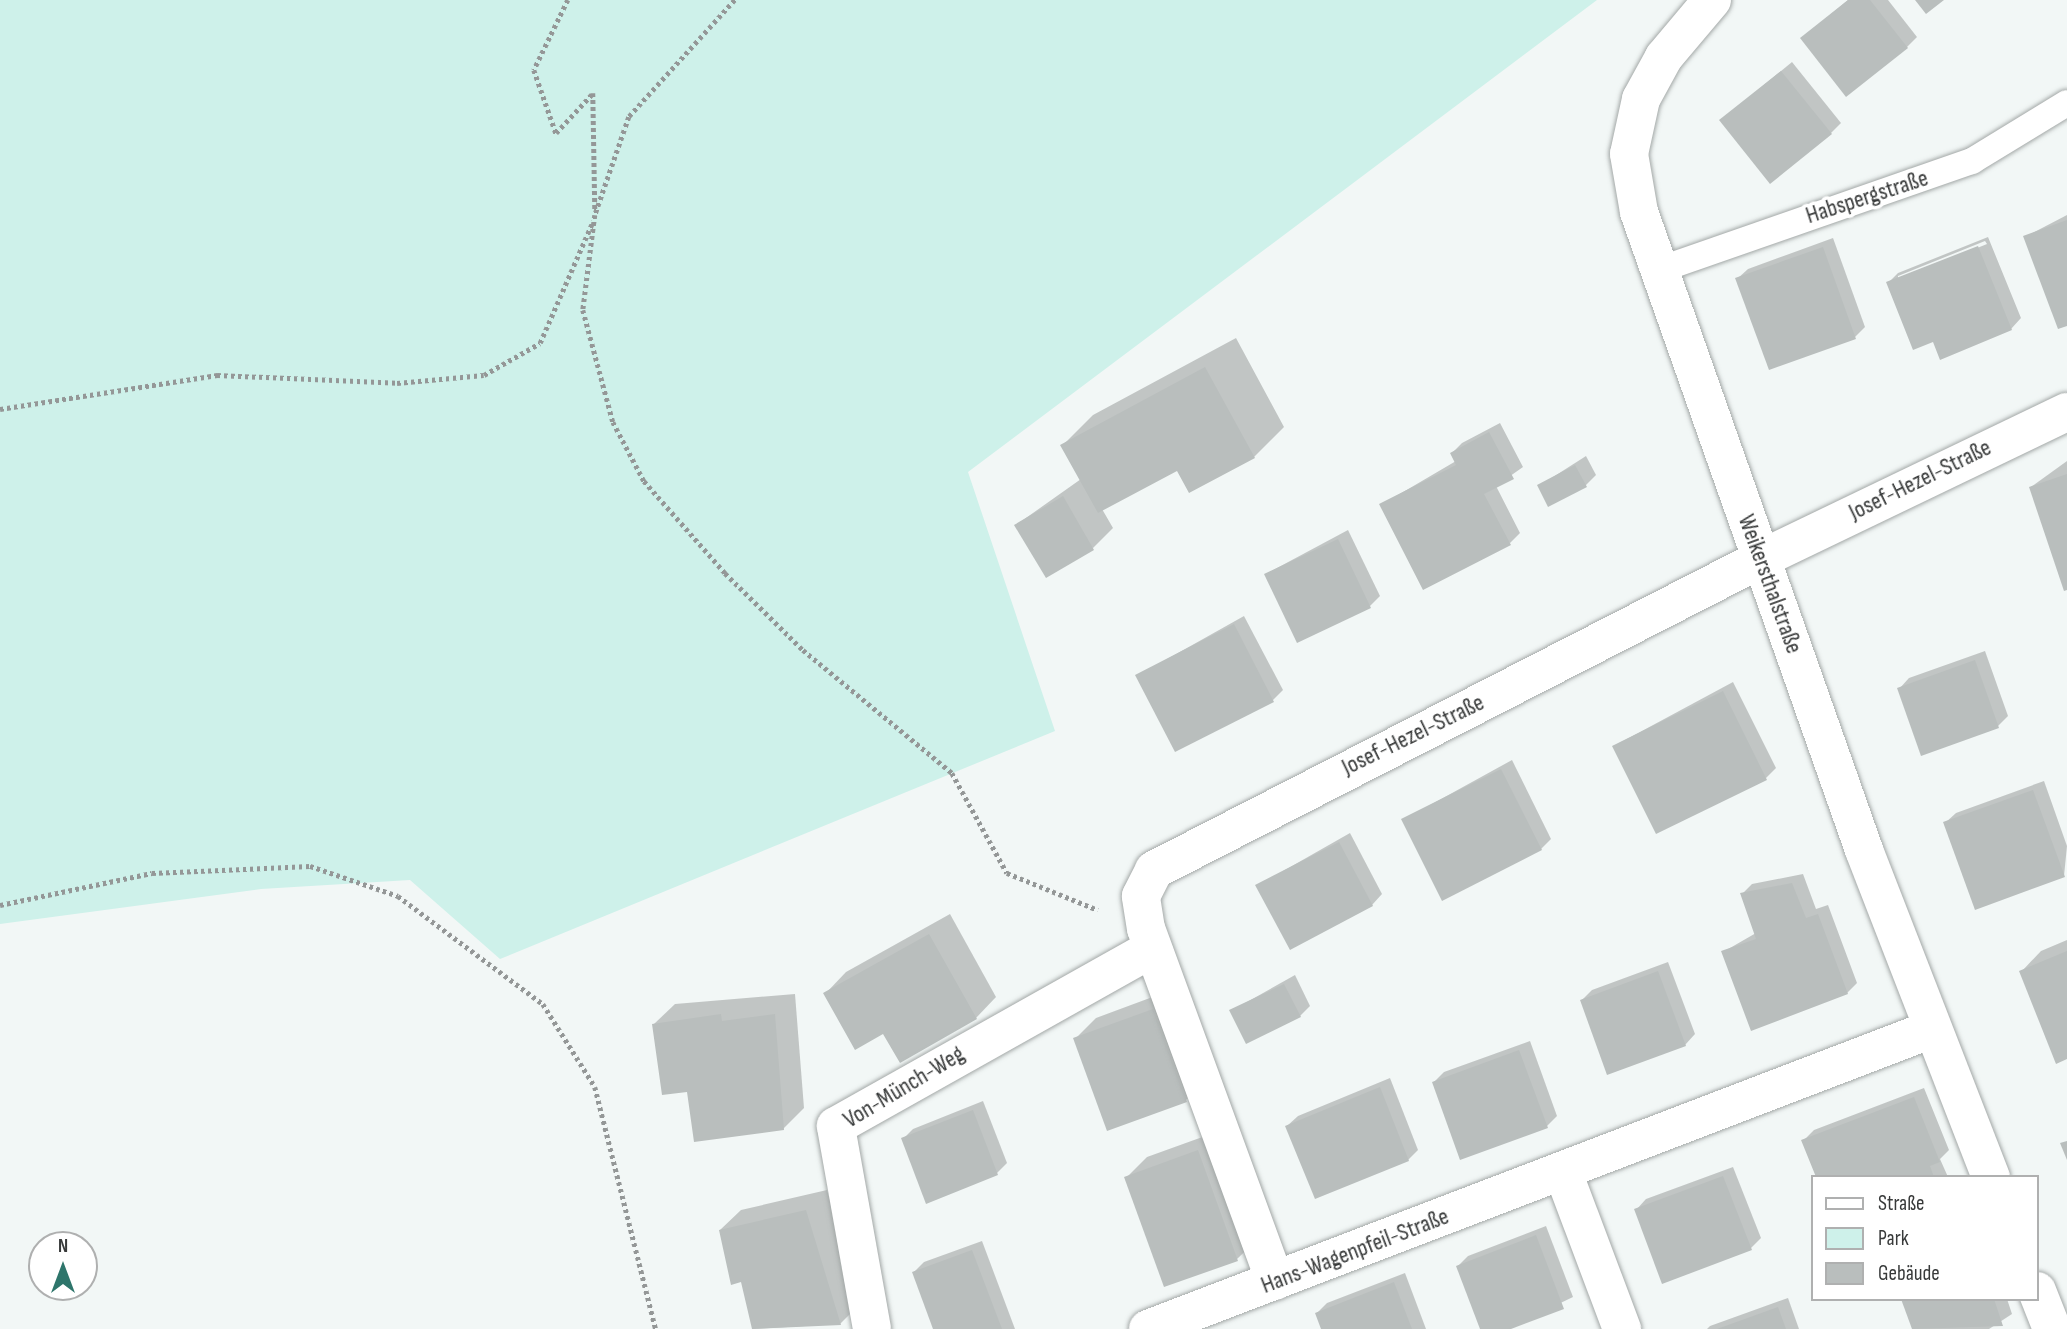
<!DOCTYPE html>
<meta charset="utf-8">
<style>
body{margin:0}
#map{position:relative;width:2067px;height:1329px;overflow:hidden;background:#f2f7f6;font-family:"Sofia Sans Condensed",sans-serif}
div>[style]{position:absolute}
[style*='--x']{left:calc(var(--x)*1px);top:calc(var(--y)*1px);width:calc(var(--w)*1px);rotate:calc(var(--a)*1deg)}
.green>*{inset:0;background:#cef1ea}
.shadow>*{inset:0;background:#0003}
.building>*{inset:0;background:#b9bebd}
.path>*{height:4.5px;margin-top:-2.25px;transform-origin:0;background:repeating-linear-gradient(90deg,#949797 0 3.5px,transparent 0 7px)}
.roads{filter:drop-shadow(0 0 2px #a3a8a7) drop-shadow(0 0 2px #a3a8a7)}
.service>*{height:26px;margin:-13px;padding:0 13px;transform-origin:13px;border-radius:13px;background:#fff}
.minor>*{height:38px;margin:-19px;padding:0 19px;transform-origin:19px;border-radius:19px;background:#fff}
span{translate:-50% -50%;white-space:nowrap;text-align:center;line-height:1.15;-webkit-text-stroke:7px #fff;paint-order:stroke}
.street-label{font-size:24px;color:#383a3a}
.legend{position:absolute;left:1811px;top:1175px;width:228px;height:126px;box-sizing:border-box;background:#fff;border:2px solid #afb0b0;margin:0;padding:9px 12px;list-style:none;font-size:21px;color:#383a3a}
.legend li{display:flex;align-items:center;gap:14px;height:35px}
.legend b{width:35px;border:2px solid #afb0b0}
.north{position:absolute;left:28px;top:1231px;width:70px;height:70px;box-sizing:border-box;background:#fff;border:2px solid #afb0b0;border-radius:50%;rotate:0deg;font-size:19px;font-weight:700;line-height:28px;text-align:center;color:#383a3a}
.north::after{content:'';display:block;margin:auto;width:24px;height:32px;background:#2e756b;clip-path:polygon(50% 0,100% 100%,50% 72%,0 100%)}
</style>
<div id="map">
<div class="green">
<i style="clip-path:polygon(0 0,1597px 0,968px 472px,1055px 731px,500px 959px,410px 880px,261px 889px,0 924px)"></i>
</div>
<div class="shadow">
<i style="clip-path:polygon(1848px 0,1888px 0,1917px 37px,1907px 47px,1802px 38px)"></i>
<i style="clip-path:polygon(1792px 62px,1841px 123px,1831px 133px,1721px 120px)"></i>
<i style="clip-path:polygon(2067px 215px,2067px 324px,2025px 237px)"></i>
<i style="clip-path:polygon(evenodd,1988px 237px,2021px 318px,2011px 329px,1934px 340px,1888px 283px,1898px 273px,1988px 237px,1985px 241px,1987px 244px,1898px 280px,1898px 276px,1985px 241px)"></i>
<i style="clip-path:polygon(1833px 238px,1865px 327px,1855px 337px,1737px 279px,1748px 269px)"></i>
<i style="clip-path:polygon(1236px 338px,1284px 427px,1254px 457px,1178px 469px,1102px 509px,1113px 528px,1093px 548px,1016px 525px,1081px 479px,1063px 445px,1093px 415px)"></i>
<i style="clip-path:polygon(1500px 423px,1523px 467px,1496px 486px,1520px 533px,1510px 543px,1381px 505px,1456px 461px,1452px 453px,1462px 443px)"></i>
<i style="clip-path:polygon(1586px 456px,1596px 475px,1586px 485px,1539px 486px)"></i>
<i style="clip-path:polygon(2067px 461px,2067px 588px,2031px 487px)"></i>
<i style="clip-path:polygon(1348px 530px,1380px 596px,1370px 606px,1266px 574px)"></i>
<i style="clip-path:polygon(1244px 616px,1283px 690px,1273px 700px,1137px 676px)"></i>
<i style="clip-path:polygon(1985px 651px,2008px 716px,1998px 726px,1899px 689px,1909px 678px)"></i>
<i style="clip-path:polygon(1733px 682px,1776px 768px,1766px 778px,1614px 746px)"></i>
<i style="clip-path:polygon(1512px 760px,1551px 839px,1541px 849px,1403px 820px)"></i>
<i style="clip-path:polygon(2044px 781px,2067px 846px,2064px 876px,1945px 823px,1956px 813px)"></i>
<i style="clip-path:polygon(1350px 833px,1382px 894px,1372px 905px,1257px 886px)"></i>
<i style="clip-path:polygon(1803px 874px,1816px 909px,1828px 905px,1857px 983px,1847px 993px,1723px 952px,1756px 933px,1742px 894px,1752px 884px)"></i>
<i style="clip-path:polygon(950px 914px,996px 997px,976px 1018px,884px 1032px,826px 993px,846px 972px)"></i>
<i style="clip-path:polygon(2067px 940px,2067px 1057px,2021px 972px,2041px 951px)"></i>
<i style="clip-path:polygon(1668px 962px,1695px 1034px,1685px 1045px,1582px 1000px,1592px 990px)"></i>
<i style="clip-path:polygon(1295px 975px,1310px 1006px,1300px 1016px,1231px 1011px)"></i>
<i style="clip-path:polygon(1174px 989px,1207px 1079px,1186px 1100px,1075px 1039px,1096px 1018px)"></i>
<i style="clip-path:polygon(795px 994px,804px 1108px,783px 1129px,689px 1090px,654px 1024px,675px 1004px)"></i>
<i style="clip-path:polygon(1530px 1041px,1557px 1116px,1547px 1126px,1434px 1082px,1444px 1072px)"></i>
<i style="clip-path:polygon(1390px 1078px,1418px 1150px,1408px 1160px,1287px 1126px,1298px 1116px)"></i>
<i style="clip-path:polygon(1924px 1088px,1949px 1150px,1940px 1159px,1948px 1177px,1818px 1177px,1804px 1140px,1814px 1130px)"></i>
<i style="clip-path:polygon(983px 1101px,1007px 1163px,997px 1173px,903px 1139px,913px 1129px)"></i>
<i style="clip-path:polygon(1219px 1131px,1258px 1239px,1237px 1259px,1126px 1178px,1147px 1157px)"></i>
<i style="clip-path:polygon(1733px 1167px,1761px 1238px,1751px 1248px,1636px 1210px,1646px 1199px)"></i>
<i style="clip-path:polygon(827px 1190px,861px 1303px,840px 1324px,753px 1329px,743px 1280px,720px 1230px,741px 1210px)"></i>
<i style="clip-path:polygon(1546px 1226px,1573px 1297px,1506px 1329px,1482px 1329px,1458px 1266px,1468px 1256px)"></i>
<i style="clip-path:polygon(982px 1241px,1015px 1329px,935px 1329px,914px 1272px,924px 1262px)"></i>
<i style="clip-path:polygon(1405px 1273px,1426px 1329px,1323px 1329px,1317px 1313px,1327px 1303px)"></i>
<i style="clip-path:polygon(1788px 1298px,1799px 1329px,1707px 1329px,1710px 1326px)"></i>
<i style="clip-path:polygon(1903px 1299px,2007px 1299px,2012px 1314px,1989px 1329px,1913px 1329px)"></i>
</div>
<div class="building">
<i style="clip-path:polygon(1848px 0,1870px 0,1908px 48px,1846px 97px,1800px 38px)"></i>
<i style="clip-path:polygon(1915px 0,1944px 0,1926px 14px)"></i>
<i style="clip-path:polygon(1781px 71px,1832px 134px,1770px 184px,1719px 120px)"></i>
<i style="clip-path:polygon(2067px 220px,2067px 326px,2058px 329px,2023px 236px)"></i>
<i style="clip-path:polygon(1978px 246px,2012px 330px,1940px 360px,1933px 342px,1913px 350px,1886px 282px)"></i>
<i style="clip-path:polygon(1823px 247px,1856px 339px,1769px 370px,1735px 278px)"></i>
<i style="clip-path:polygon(1205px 367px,1255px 458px,1189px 493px,1177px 471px,1098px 513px,1060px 445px)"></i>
<i style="clip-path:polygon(1489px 432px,1514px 479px,1484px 494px,1511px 545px,1423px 590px,1379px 504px,1456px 465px,1450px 453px)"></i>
<i style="clip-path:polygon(1575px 465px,1587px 487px,1548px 507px,1537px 485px)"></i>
<i style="clip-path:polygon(2067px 474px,2067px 590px,2064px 591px,2029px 487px)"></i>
<i style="clip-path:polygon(1063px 496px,1094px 550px,1046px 578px,1014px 525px)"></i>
<i style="clip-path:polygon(1338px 539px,1371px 608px,1297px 643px,1264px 574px)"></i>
<i style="clip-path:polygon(1234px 624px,1274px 702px,1175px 752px,1135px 675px)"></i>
<i style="clip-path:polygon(1975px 660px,1999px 728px,1921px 756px,1897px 688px)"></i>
<i style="clip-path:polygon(1723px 691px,1767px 780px,1656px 834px,1612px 746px)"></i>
<i style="clip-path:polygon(1501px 769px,1542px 850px,1442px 901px,1401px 819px)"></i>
<i style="clip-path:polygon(2033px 790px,2065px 877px,1975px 910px,1943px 822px)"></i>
<i style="clip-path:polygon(1339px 842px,1373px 906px,1290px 950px,1255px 885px)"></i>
<i style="clip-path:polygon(1792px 883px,1806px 918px,1818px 914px,1848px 994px,1751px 1031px,1721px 951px,1756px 939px,1740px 893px)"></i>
<i style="clip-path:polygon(929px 934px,977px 1019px,900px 1063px,883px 1034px,855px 1050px,823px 993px)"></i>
<i style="clip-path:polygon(2067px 951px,2067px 1059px,2056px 1064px,2019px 971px)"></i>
<i style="clip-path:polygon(1658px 971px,1686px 1046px,1607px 1075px,1580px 1000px)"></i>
<i style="clip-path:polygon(1284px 984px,1301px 1017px,1246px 1044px,1229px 1010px)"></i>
<i style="clip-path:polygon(1153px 1009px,1187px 1102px,1107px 1131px,1073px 1038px)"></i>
<i style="clip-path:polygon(721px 1014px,722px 1021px,775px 1014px,784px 1130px,694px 1142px,687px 1092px,662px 1095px,652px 1024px)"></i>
<i style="clip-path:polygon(1519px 1050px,1548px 1128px,1460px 1160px,1432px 1082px)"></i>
<i style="clip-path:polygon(1380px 1087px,1409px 1161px,1315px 1199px,1285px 1126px)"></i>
<i style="clip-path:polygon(1914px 1097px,1940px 1162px,1930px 1166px,1934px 1177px,1816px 1177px,1801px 1140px)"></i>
<i style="clip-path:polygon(973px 1110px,998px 1175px,926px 1204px,901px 1138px)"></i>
<i style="clip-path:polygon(2067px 1141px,2067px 1160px,2060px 1143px)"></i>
<i style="clip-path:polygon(1198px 1150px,1238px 1261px,1164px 1287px,1124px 1177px)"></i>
<i style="clip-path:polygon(1723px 1176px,1752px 1250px,1662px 1284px,1634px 1209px)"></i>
<i style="clip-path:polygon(806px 1210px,841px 1325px,752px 1329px,741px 1282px,731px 1285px,719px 1230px)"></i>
<i style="clip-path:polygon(1536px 1235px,1564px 1309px,1511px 1329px,1480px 1329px,1456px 1266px)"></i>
<i style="clip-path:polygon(972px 1250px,1002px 1329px,933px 1329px,912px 1272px)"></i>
<i style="clip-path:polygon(1394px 1282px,1412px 1329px,1321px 1329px,1315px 1313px)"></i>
<i style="clip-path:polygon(1901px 1299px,1994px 1299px,2003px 1326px,1912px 1329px)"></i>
<i style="clip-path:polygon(1778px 1307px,1786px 1329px,1717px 1329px)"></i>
</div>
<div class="path">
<i style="--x:568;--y:0;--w:78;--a:115.9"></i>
<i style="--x:534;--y:70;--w:67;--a:70.8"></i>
<i style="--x:556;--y:133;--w:54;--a:-47.2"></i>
<i style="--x:593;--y:93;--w:116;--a:89"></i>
<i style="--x:735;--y:0;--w:158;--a:132.2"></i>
<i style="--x:629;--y:117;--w:104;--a:109.1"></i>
<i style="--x:595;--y:215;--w:96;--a:97.2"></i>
<i style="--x:583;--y:310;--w:116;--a:75"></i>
<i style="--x:613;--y:422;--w:67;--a:62.3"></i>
<i style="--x:644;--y:481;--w:123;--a:48.6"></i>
<i style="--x:725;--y:573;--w:110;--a:44.6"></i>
<i style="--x:803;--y:650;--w:193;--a:39.5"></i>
<i style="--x:952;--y:773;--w:114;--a:61.2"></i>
<i style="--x:1007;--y:873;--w:98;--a:22.1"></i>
<i style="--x:0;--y:409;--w:220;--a:-8.9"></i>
<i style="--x:217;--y:375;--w:180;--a:2.5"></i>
<i style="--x:397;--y:383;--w:87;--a:-5.3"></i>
<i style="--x:484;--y:375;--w:64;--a:-29.7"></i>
<i style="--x:540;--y:343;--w:133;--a:-66.5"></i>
<i style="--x:0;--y:905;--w:155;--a:-11.9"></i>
<i style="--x:152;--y:873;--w:158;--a:-2.5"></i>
<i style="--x:310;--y:866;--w:93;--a:18.8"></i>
<i style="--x:398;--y:896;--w:181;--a:36.7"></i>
<i style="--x:543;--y:1004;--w:98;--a:57.9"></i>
<i style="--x:595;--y:1087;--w:250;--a:75.9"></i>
</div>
<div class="roads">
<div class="service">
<i style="--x:1656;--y:271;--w:335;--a:-19.2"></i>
<i style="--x:1972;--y:161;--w:111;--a:-31.4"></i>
</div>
<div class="minor">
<i style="--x:1712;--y:0;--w:75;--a:130.1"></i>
<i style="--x:1664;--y:57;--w:48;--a:118.7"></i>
<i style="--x:1641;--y:99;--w:56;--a:102.3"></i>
<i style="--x:1629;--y:154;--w:59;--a:80.2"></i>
<i style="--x:1639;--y:212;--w:677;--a:70.57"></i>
<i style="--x:1864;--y:850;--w:351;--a:68.8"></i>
<i style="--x:1563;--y:1172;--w:168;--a:69.4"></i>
<i style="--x:1275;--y:1281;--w:375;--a:-110.1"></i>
<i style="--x:1146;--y:929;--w:33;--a:-99"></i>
<i style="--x:1141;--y:896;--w:29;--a:-63"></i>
<i style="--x:1154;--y:870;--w:682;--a:-27.13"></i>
<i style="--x:1761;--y:559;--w:339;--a:-25.7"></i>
<i style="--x:2037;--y:1291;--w:41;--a:68.5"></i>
<i style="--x:872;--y:1329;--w:206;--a:-100.1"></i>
<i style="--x:836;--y:1126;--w:362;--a:-29.3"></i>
<i style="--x:1148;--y:1329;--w:839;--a:-20.94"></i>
</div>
</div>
<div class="street-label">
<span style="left:1867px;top:197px;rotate:-18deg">Habspergstraße</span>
<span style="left:1920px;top:480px;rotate:-26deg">Josef-Hezel-Straße</span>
<span style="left:1770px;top:584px;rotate:70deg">Weikersthalstraße</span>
<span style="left:1413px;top:735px;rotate:-26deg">Josef-Hezel-Straße</span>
<span style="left:904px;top:1087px;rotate:-31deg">Von-Münch-Weg</span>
<span style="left:1355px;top:1251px;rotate:-21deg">Hans-Wagenpfeil-Straße</span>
</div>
<ul class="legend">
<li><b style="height:9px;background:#fff"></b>Straße</li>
<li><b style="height:19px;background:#cef1ea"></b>Park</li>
<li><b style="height:19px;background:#b9bebd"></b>Gebäude</li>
</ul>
<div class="north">N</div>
</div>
